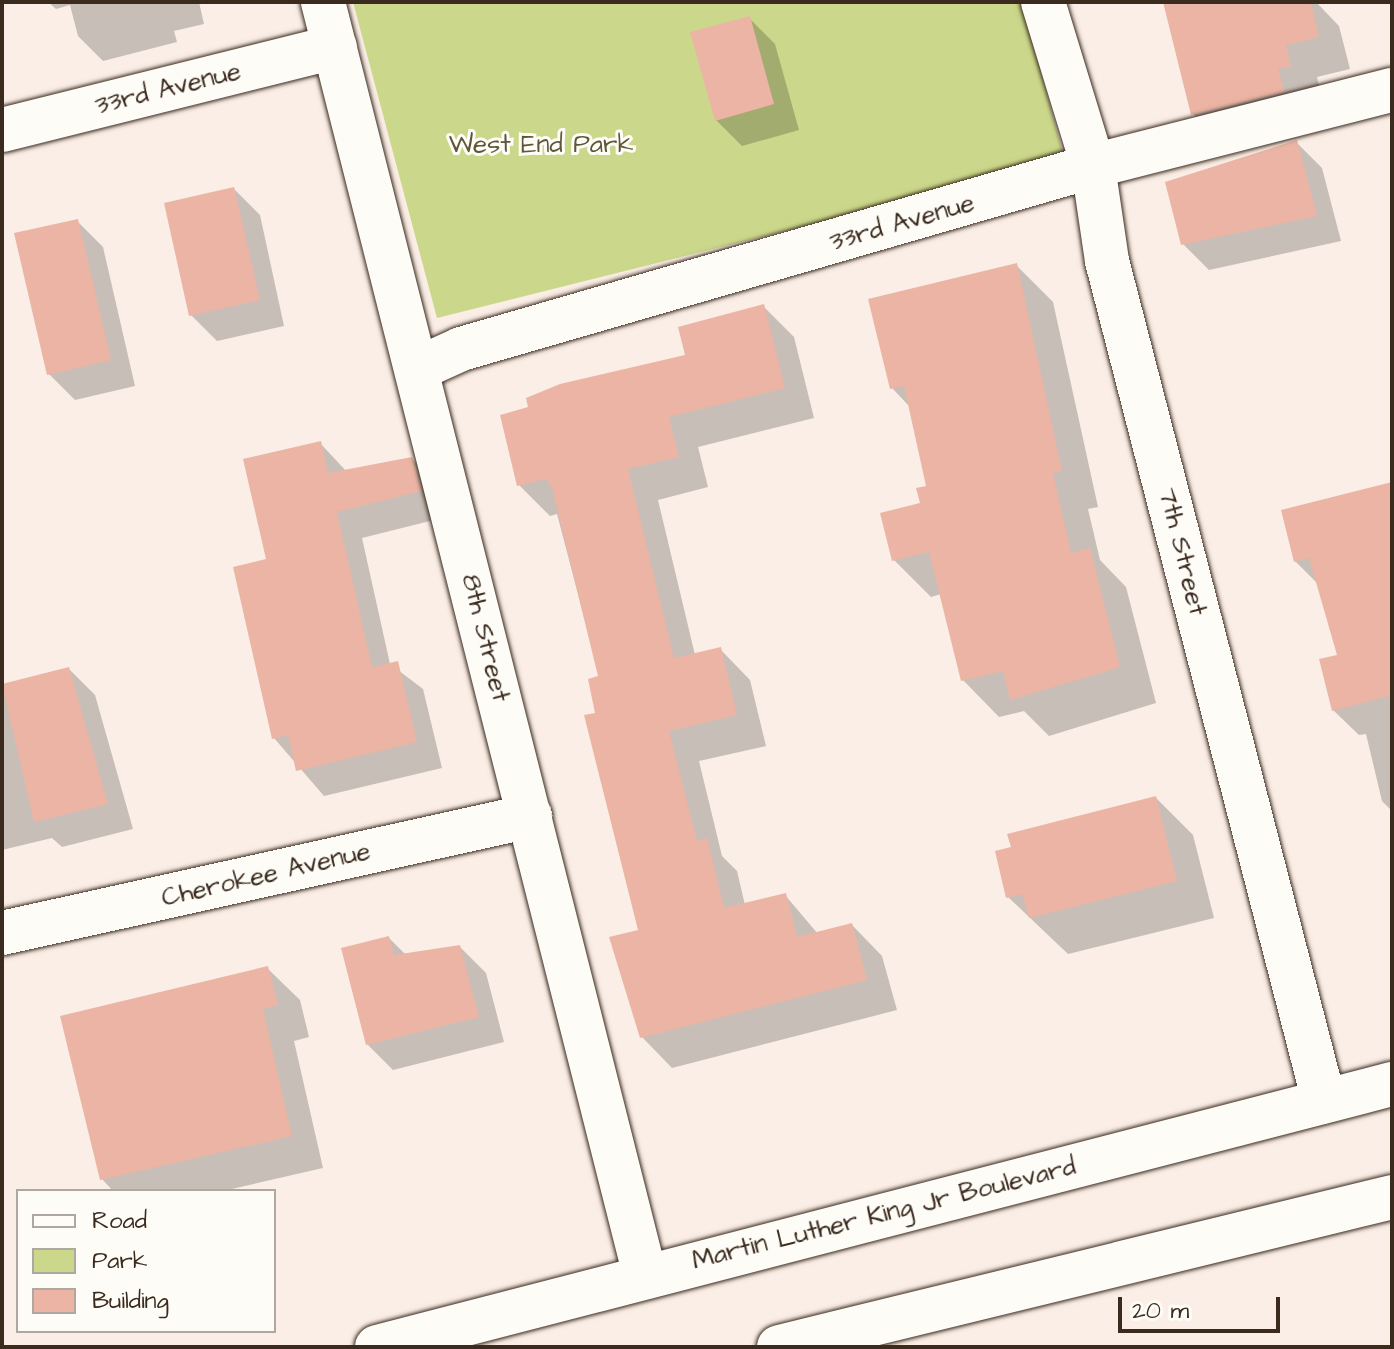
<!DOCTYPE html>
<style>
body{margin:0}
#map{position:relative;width:1394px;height:1349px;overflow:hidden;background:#faeee6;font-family:"Architects Daughter",sans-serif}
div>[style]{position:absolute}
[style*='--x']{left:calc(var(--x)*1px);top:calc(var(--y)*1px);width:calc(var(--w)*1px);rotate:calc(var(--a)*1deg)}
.green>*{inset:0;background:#cbd88b}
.shadow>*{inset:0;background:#0003}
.building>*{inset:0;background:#ecb4a4}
.roads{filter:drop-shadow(0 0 2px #3b2a1e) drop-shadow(0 0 2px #3b2a1e)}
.minor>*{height:44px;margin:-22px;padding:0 22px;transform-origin:22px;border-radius:22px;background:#fdfcf7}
.major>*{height:44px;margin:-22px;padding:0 22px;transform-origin:22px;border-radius:22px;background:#fdfcf7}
span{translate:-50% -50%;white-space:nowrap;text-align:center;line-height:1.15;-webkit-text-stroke:6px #fdfcf7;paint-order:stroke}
.street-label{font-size:26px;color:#3b2a1e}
.park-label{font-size:26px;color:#5f5639}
.frame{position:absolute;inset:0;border:4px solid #3b2a1e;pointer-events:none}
.legend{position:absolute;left:16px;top:1189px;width:260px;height:144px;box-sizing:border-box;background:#fdfcf7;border:2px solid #afa8a0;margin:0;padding:10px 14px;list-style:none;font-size:24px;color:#3b2a1e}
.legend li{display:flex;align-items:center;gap:16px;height:40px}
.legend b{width:40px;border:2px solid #afa8a0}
.scale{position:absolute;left:1118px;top:1297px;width:162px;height:36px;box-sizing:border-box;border:4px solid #3b2a1e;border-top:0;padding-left:10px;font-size:24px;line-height:28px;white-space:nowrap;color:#3b2a1e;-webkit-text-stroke:6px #fdfcf7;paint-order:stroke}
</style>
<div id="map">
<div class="green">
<i style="clip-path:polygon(353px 2px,1022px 2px,1065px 161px,437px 318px)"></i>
</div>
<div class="shadow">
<i style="clip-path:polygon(48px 2px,199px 2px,204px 24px,174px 31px,177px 42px,103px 61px,78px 36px,70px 5px,56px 9px)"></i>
<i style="clip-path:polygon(1167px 2px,1316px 2px,1339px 26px,1350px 69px,1317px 77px,1322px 98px,1225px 146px,1193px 114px)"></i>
<i style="clip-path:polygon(749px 18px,775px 44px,799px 130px,742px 146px,716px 120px)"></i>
<i style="clip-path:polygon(1296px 142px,1322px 168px,1341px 241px,1209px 270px,1183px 244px)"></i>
<i style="clip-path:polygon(234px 189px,260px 215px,284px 326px,217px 341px,191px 315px)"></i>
<i style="clip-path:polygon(77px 221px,103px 247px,135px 386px,75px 400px,49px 374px)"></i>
<i style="clip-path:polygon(1016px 265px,1053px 302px,1098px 507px,1088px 509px,1100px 560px,1126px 587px,1156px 703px,1049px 736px,1024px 711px,999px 717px,963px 680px,941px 594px,931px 597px,894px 560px,928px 487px,910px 407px,892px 388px)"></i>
<i style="clip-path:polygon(763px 306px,794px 337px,814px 418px,698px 447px,708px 487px,658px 500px,695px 655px,720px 649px,750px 680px,766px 746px,699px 761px,722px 856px,737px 871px,745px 905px,785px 895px,818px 934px,852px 925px,882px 956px,897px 1010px,672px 1068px,642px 1037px,641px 932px,598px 714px,600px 678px,557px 514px,550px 516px,519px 485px,502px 416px,687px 356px)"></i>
<i style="clip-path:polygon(320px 443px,347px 472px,412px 459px,438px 485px,446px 517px,362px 538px,390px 664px,423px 689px,442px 768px,324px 796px,274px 738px,269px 561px)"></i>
<i style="clip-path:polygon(1392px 484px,1392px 811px,1382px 801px,1366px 734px,1359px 735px,1333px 710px,1340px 656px,1318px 584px,1295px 561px)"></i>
<i style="clip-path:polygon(69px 669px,95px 695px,133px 829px,62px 847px,52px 838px,2px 850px,2px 686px)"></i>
<i style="clip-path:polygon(1156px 798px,1193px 835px,1214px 918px,1068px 954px,1008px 897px)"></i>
<i style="clip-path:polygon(389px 938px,406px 955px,460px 947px,486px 973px,504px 1042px,393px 1070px,367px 1044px)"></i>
<i style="clip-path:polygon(267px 968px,300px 1000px,309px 1037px,294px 1041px,323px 1168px,223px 1191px,113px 1191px,102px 1179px)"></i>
</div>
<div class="building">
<i style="clip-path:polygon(1163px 2px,1311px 2px,1319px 37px,1286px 45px,1291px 66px,1278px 69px,1284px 92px,1191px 115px)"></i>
<i style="clip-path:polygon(750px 16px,774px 104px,715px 121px,690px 32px)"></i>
<i style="clip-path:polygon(1297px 140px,1317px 216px,1181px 245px,1165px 182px)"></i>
<i style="clip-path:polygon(234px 187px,260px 300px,189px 316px,164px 203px)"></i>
<i style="clip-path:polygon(78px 219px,111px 360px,47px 375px,14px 233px)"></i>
<i style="clip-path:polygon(1017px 263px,1062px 471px,1053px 473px,1071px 553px,1090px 548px,1120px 667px,1010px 700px,1003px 671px,961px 681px,929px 552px,892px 561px,880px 513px,920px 503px,916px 488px,926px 486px,904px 386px,890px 389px,868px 299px)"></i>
<i style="clip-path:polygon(764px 304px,785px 388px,669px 417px,679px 457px,628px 469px,674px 658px,721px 647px,737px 715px,669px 731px,697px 841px,707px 838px,724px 908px,786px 893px,797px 937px,852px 923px,867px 980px,640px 1038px,609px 937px,638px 930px,584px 715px,595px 713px,588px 679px,598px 676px,552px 488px,546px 479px,517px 486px,500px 415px,528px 407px,526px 398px,560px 384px,685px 355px,678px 327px)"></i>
<i style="clip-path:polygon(321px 441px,328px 473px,412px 457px,421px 491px,337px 512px,372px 667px,398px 661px,417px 742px,296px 771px,288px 735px,272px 739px,233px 567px,266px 559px,243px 459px)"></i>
<i style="clip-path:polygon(1392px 482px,1392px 695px,1332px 711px,1319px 659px,1337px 655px,1309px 558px,1294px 562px,1281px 510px)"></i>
<i style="clip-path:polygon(69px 667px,108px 804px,34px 822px,2px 684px)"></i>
<i style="clip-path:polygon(1156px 796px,1177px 881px,1029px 918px,1022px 894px,1006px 898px,995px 851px,1011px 847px,1007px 834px)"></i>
<i style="clip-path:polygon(389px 936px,394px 955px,460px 945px,479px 1017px,366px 1045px,341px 948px)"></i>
<i style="clip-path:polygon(268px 966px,278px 1005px,263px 1009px,292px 1136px,100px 1180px,60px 1016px)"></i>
</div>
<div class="roads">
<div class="minor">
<i style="--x:323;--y:2;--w:1313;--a:75.81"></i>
<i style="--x:1043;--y:2;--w:171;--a:73"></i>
<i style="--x:1093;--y:166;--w:96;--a:81.6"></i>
<i style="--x:1107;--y:261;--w:868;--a:75.52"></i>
<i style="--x:2;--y:130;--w:343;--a:-14"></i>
<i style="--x:417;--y:369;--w:48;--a:-24.4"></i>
<i style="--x:461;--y:349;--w:658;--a:-16.15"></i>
<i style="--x:1093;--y:166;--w:309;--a:-14.3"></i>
<i style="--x:2;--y:933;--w:541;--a:-12.49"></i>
</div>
<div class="major">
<i style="--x:377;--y:1347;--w:1049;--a:-14.53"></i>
<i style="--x:779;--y:1347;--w:631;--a:-13.75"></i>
</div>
</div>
<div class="street-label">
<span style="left:168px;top:89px;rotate:-14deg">33rd Avenue</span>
<span style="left:902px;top:223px;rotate:-16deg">33rd Avenue</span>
<span style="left:1182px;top:552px;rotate:76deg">7th Street</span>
<span style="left:485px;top:638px;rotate:76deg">8th Street</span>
<span style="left:266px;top:875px;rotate:-13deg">Cherokee Avenue</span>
<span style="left:884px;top:1214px;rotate:-14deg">Martin Luther King Jr Boulevard</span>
</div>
<div class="park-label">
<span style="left:541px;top:145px">West End Park</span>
</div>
<div class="frame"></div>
<ul class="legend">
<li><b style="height:10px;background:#fdfcf7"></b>Road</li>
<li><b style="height:22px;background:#cbd88b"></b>Park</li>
<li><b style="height:22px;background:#ecb4a4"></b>Building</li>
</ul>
<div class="scale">20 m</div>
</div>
